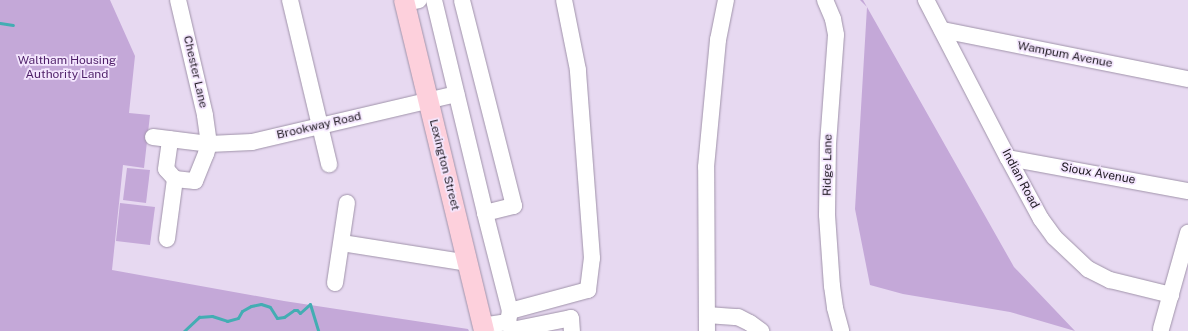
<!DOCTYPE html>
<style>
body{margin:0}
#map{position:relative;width:1188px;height:331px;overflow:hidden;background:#e7d9f1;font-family:"Public Sans",sans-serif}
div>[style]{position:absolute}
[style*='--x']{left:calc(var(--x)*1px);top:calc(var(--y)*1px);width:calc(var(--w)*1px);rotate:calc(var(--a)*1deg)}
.green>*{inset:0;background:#c4a8d8}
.stream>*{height:3px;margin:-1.5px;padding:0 1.5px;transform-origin:1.5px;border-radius:1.5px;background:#43adb3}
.roads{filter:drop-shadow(0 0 1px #a093aa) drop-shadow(0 0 1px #a093aa)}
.minor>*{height:16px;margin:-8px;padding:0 8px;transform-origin:8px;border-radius:8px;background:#fff}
.major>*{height:20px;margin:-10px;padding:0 10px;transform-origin:10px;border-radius:10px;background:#fdd0dc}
span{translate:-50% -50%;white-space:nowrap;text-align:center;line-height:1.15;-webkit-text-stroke:3.5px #f4e6fe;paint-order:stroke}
.street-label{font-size:12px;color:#1d1820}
.park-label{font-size:12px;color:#4e1f68}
</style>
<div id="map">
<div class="green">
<i style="clip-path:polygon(0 0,110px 0,135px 56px,129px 113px,150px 115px,144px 168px,123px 165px,112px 270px,284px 301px,468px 329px,469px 331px,0 331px)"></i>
<i style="clip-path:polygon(860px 0,863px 0,1014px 267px,1075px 331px,1010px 312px,903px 294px,870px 285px,855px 209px,867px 7px)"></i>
<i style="clip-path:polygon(127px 168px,150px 170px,146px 203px,123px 200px)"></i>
<i style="clip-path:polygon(120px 203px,155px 207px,150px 245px,116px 241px)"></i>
</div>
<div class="stream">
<i style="--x:0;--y:23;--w:13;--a:9"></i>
<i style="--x:184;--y:331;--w:21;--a:-43"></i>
<i style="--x:199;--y:317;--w:13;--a:-4"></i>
<i style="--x:212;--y:316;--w:16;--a:18"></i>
<i style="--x:227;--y:321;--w:11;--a:-15"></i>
<i style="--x:238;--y:318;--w:8;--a:-60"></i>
<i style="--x:242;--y:311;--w:10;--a:-29"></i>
<i style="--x:251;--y:306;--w:10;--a:-11"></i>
<i style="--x:261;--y:304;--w:9;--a:18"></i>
<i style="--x:270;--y:307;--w:13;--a:58"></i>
<i style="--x:277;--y:318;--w:7;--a:-8"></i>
<i style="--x:284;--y:317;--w:12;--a:-35"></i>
<i style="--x:294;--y:310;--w:3;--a:0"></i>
<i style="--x:297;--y:310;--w:4;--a:45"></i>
<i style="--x:300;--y:313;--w:13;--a:-42"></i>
<i style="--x:310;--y:304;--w:28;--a:73"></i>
</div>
<div class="roads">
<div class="minor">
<i style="--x:290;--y:0;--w:169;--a:76.6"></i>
<i style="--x:434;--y:0;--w:219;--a:76.5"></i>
<i style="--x:485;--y:213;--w:30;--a:-14"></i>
<i style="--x:514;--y:206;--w:212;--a:-104.2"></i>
<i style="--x:825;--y:0;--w:21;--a:67"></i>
<i style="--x:833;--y:19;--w:16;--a:79"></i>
<i style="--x:836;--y:35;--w:108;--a:94.2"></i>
<i style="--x:828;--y:143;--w:72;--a:90.8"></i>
<i style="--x:827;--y:215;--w:71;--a:86"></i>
<i style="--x:832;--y:286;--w:22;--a:82"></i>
<i style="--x:835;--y:308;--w:24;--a:75"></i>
<i style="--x:926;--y:0;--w:178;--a:62.6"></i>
<i style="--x:1008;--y:158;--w:69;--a:61.6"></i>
<i style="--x:1041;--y:219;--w:22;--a:54"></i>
<i style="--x:1054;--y:237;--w:47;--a:43.3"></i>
<i style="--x:1088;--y:269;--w:25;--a:27"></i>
<i style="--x:1110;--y:280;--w:63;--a:13.8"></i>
<i style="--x:405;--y:3;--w:14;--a:-12"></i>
<i style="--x:942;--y:30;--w:251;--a:11.3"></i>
<i style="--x:153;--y:137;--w:56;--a:7.1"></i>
<i style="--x:209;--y:144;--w:43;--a:-2.7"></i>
<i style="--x:252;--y:142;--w:210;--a:-13.2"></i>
<i style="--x:1008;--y:158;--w:183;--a:10.4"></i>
<i style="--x:175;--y:179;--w:20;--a:6"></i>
<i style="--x:195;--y:181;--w:29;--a:-68"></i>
<i style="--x:206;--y:154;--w:10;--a:-73"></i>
<i style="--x:209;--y:144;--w:29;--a:-98"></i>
<i style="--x:205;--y:115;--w:118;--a:-103.2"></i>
<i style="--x:485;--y:213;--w:101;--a:75.7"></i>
<i style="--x:167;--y:239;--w:61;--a:-82.4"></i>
<i style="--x:175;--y:179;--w:13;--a:-132"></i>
<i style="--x:166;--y:169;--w:30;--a:-82"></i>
<i style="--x:342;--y:243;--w:128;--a:9"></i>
<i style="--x:335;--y:283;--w:81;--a:-81.5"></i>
<i style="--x:707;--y:315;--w:31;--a:4"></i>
<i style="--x:738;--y:317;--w:13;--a:27"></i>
<i style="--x:750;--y:323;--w:14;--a:36"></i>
<i style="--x:508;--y:322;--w:9;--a:63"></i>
<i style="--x:512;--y:330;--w:60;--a:-11.5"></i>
<i style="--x:571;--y:318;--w:13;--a:86"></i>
<i style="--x:482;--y:326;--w:26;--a:-9"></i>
<i style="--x:508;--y:322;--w:11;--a:-80"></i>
<i style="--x:510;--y:311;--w:81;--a:-15.1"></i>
<i style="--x:588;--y:290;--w:32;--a:-83"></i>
<i style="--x:592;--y:258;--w:189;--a:-94.3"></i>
<i style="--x:578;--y:70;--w:71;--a:-101.3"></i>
<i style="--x:1161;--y:329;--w:100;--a:-74.3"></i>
<i style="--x:707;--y:331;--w:164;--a:-90.3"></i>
<i style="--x:706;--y:167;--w:128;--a:-84.6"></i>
<i style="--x:718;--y:40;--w:41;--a:-78.7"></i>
</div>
<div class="major">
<i style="--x:404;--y:0;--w:341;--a:76.4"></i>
</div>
</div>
<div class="street-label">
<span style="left:1065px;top:55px;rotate:11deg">Wampum Avenue</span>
<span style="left:195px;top:72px;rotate:77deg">Chester Lane</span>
<span style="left:319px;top:126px;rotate:-13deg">Brookway Road</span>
<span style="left:444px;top:165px;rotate:76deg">Lexington Street</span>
<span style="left:828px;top:165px;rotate:-89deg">Ridge Lane</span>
<span style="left:1098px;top:174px;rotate:10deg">Sioux Avenue</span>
<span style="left:1020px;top:179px;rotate:62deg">Indian Road</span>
</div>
<div class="park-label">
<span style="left:67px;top:68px">Waltham Housing<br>Authority Land</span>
</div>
</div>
